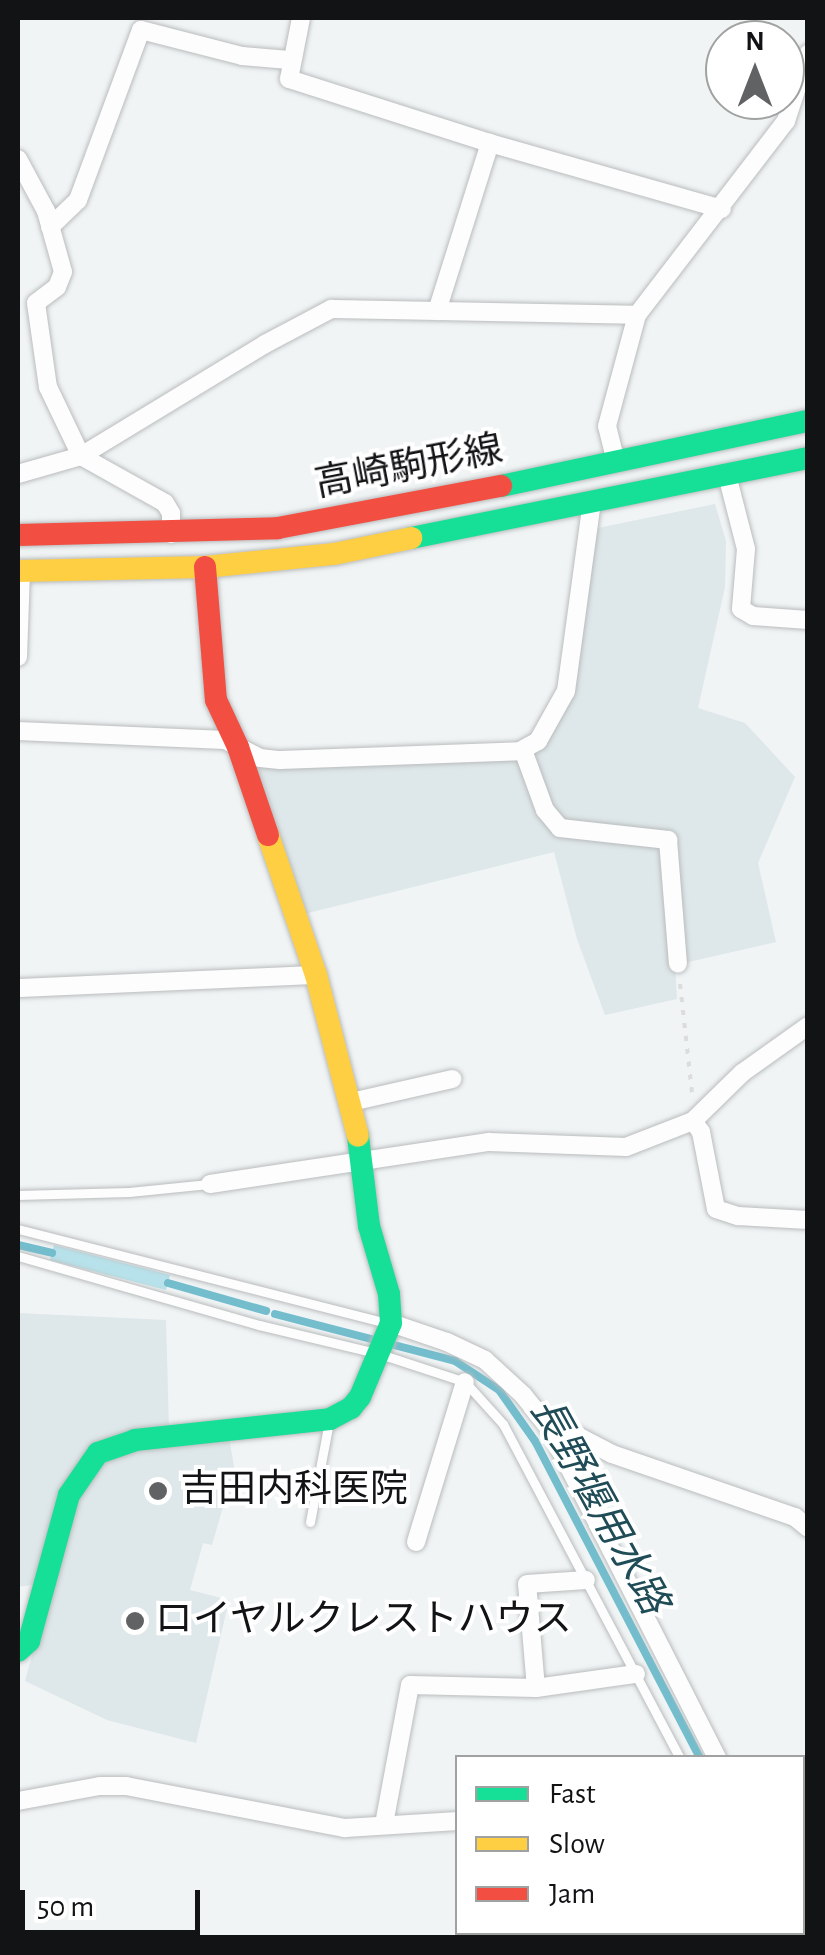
<!DOCTYPE html>
<meta charset="utf-8">
<style>
body{margin:0}
#map{position:relative;width:825px;height:1955px;overflow:hidden;background:#f0f4f5;font-family:"Alegreya Sans","Noto Sans JP",sans-serif}
div>[style]{position:absolute}
[style*='--x']{left:calc(var(--x)*1px);top:calc(var(--y)*1px);width:calc(var(--w)*1px);rotate:calc(var(--a)*1deg)}
.built>*{inset:0;background:#dee7e9}
.green>*{inset:0;background:#b8e2eb}
.stream>*{height:8px;margin:-4px;padding:0 4px;transform-origin:4px;border-radius:4px;background:#73bdcd}
.path>*{height:4px;margin-top:-2px;transform-origin:0;background:repeating-linear-gradient(90deg,#dcdcdc 0 5px,transparent 0 13px)}
.roads{filter:drop-shadow(0 0 2px #babcbd) drop-shadow(0 0 2px #babcbd)}
.lane>*{height:9px;margin:-4.5px;padding:0 4.5px;transform-origin:4.5px;border-radius:4.5px;background:#fdfdfe}
.street>*{height:18px;margin:-9px;padding:0 9px;transform-origin:9px;border-radius:9px;background:#fdfdfe}
.fast>*{height:22px;margin:-11px;padding:0 11px;transform-origin:11px;border-radius:11px;background:#16e098}
.slow>*{height:22px;margin:-11px;padding:0 11px;transform-origin:11px;border-radius:11px;background:#ffcf43}
.jam>*{height:22px;margin:-11px;padding:0 11px;transform-origin:11px;border-radius:11px;background:#f24e42}
.dots>*{width:28px;height:28px;translate:-50% -50%;box-sizing:border-box;border:5px solid #fff;border-radius:50%}
span{translate:-50% -50%;white-space:nowrap;text-align:center;line-height:1.15;-webkit-text-stroke:8px #fff;paint-order:stroke}
.street-label{font-size:38px;color:#121314}
.poi-label{font-size:38px;color:#121314}
.left{translate:0 -50%;text-align:left}
.water-label{font-size:40px;color:#1f4c56;font-style:italic}
.frame{position:absolute;inset:0;border:20px solid #121314;pointer-events:none}
.legend{position:absolute;left:455px;top:1755px;width:350px;height:180px;box-sizing:border-box;background:#fff;border:2px solid #a0a1a1;margin:0;padding:12px 18px;list-style:none;font-size:30px;color:#121314}
.legend li{display:flex;align-items:center;gap:20px;height:50px}
.legend b{width:50px;border:2px solid #a0a1a1}
.north{position:absolute;left:705px;top:20px;width:100px;height:100px;box-sizing:border-box;background:#fff;border:2px solid #a0a1a1;border-radius:50%;rotate:0deg;font-size:28px;font-weight:700;line-height:40px;text-align:center;color:#121314}
.north::after{content:'';display:block;margin:auto;width:35px;height:45px;background:#606263;clip-path:polygon(50% 0,100% 100%,50% 72%,0 100%)}
.scale{position:absolute;left:20px;top:1890px;width:180px;height:45px;box-sizing:border-box;border:5px solid #121314;border-top:0;padding-left:12px;font-size:30px;line-height:35px;white-space:nowrap;color:#121314;-webkit-text-stroke:8px #fff;paint-order:stroke}
</style>
<div id="map">
<div class="built">
<i style="clip-path:polygon(715px 504px,726px 541px,725px 587px,698px 708px,745px 723px,795px 777px,758px 863px,776px 942px,675px 965px,677px 999px,605px 1015px,577px 939px,554px 852px,300px 915px,252px 765px,520px 757px,548px 736px,593px 529px)"></i>
<i style="clip-path:polygon(18px 1313px,166px 1320px,169px 1430px,95px 1449px,37px 1584px,18px 1587px)"></i>
<i style="clip-path:polygon(229px 1437px,239px 1496px,227px 1493px,212px 1545px,203px 1543px,190px 1590px,229px 1600px,196px 1743px,107px 1720px,25px 1681px,74px 1505px,100px 1457px)"></i>
</div>
<div class="green">
<i style="clip-path:polygon(54px 1245px,170px 1275px,166px 1290px,50px 1260px)"></i>
</div>
<div class="stream">
<i style="--x:18;--y:1245;--w:35;--a:13"></i>
<i style="--x:168;--y:1283;--w:102;--a:15.9"></i>
<i style="--x:275;--y:1314;--w:186;--a:14.6"></i>
<i style="--x:455;--y:1361;--w:53;--a:33.4"></i>
<i style="--x:499;--y:1390;--w:62;--a:54.8"></i>
<i style="--x:535;--y:1441;--w:357;--a:62.5"></i>
<i style="--x:791;--y:1932;--w:7;--a:63"></i>
</div>
<div class="path">
<i style="--x:680;--y:984;--w:110;--a:83.7"></i>
</div>
<div class="roads">
<div class="lane">
<i style="--x:18;--y:1195;--w:111;--a:-1.5"></i>
<i style="--x:129;--y:1192;--w:80;--a:-5.7"></i>
<i style="--x:18;--y:1229;--w:382;--a:14.3"></i>
<i style="--x:18;--y:1256;--w:251;--a:16"></i>
<i style="--x:259;--y:1325;--w:124;--a:13.5"></i>
<i style="--x:380;--y:1354;--w:89;--a:18.2"></i>
<i style="--x:465;--y:1382;--w:57;--a:47.9"></i>
<i style="--x:503;--y:1424;--w:378;--a:62.1"></i>
<i style="--x:310;--y:1522;--w:103;--a:-79.3"></i>
<i style="--x:802;--y:1894;--w:6;--a:-18"></i>
<i style="--x:773;--y:1932;--w:7;--a:63"></i>
</div>
<div class="street">
<i style="--x:301;--y:18;--w:62;--a:101.1"></i>
<i style="--x:289;--y:79;--w:211;--a:17.7"></i>
<i style="--x:490;--y:143;--w:241;--a:15.9"></i>
<i style="--x:18;--y:159;--w:59;--a:61.7"></i>
<i style="--x:46;--y:211;--w:63;--a:74.4"></i>
<i style="--x:63;--y:272;--w:16;--a:112"></i>
<i style="--x:57;--y:287;--w:26;--a:143"></i>
<i style="--x:36;--y:303;--w:85;--a:81.9"></i>
<i style="--x:48;--y:387;--w:76;--a:64.4"></i>
<i style="--x:81;--y:456;--w:96;--a:29.2"></i>
<i style="--x:165;--y:503;--w:12;--a:59"></i>
<i style="--x:171;--y:513;--w:21;--a:90"></i>
<i style="--x:50;--y:227;--w:39;--a:-44"></i>
<i style="--x:78;--y:200;--w:181;--a:-69.7"></i>
<i style="--x:141;--y:30;--w:104;--a:14.4"></i>
<i style="--x:242;--y:56;--w:47;--a:4.9"></i>
<i style="--x:437;--y:311;--w:176;--a:-72.5"></i>
<i style="--x:616;--y:462;--w:37;--a:-104"></i>
<i style="--x:607;--y:426;--w:115;--a:-74.9"></i>
<i style="--x:637;--y:315;--w:245;--a:-52.5"></i>
<i style="--x:786;--y:121;--w:71;--a:-71.8"></i>
<i style="--x:18;--y:474;--w:66;--a:-15.9"></i>
<i style="--x:81;--y:456;--w:215;--a:-31.3"></i>
<i style="--x:265;--y:344;--w:75;--a:-27.9"></i>
<i style="--x:331;--y:309;--w:306;--a:1.1"></i>
<i style="--x:727;--y:475;--w:76;--a:75.6"></i>
<i style="--x:746;--y:549;--w:60;--a:94.8"></i>
<i style="--x:741;--y:609;--w:14;--a:30"></i>
<i style="--x:753;--y:616;--w:55;--a:4.2"></i>
<i style="--x:18;--y:657;--w:86;--a:-88"></i>
<i style="--x:18;--y:731;--w:207;--a:2.5"></i>
<i style="--x:225;--y:740;--w:39;--a:27"></i>
<i style="--x:260;--y:758;--w:20;--a:6"></i>
<i style="--x:280;--y:760;--w:240;--a:-2.1"></i>
<i style="--x:520;--y:751;--w:21;--a:-29"></i>
<i style="--x:538;--y:741;--w:57;--a:-60.8"></i>
<i style="--x:566;--y:691;--w:191;--a:-82.2"></i>
<i style="--x:523;--y:750;--w:64;--a:69.9"></i>
<i style="--x:545;--y:810;--w:23;--a:50"></i>
<i style="--x:560;--y:828;--w:109;--a:6.3"></i>
<i style="--x:668;--y:840;--w:124;--a:85.4"></i>
<i style="--x:18;--y:988;--w:298;--a:-2.5"></i>
<i style="--x:351;--y:1102;--w:104;--a:-12.8"></i>
<i style="--x:693;--y:1121;--w:14;--a:54"></i>
<i style="--x:701;--y:1132;--w:78;--a:79"></i>
<i style="--x:716;--y:1209;--w:23;--a:18"></i>
<i style="--x:738;--y:1216;--w:70;--a:3.3"></i>
<i style="--x:210;--y:1184;--w:282;--a:-8.6"></i>
<i style="--x:489;--y:1142;--w:137;--a:2.1"></i>
<i style="--x:626;--y:1147;--w:72;--a:-21.2"></i>
<i style="--x:693;--y:1121;--w:69;--a:-44.4"></i>
<i style="--x:742;--y:1073;--w:81;--a:-35.5"></i>
<i style="--x:391;--y:1323;--w:59;--a:18.7"></i>
<i style="--x:447;--y:1342;--w:42;--a:25.3"></i>
<i style="--x:485;--y:1360;--w:52;--a:42.6"></i>
<i style="--x:523;--y:1395;--w:40;--a:51"></i>
<i style="--x:548;--y:1426;--w:373;--a:63"></i>
<i style="--x:548;--y:1426;--w:18;--a:13"></i>
<i style="--x:566;--y:1430;--w:52;--a:27.6"></i>
<i style="--x:612;--y:1454;--w:194;--a:19"></i>
<i style="--x:795;--y:1517;--w:17;--a:40"></i>
<i style="--x:416;--y:1542;--w:167;--a:-73"></i>
<i style="--x:536;--y:1688;--w:104;--a:-94.9"></i>
<i style="--x:527;--y:1584;--w:59;--a:-3.9"></i>
<i style="--x:18;--y:1801;--w:83;--a:-10.4"></i>
<i style="--x:100;--y:1786;--w:26;--a:0"></i>
<i style="--x:126;--y:1786;--w:223;--a:10.9"></i>
<i style="--x:345;--y:1828;--w:113;--a:-3.5"></i>
<i style="--x:384;--y:1824;--w:141;--a:-79.4"></i>
<i style="--x:410;--y:1685;--w:126;--a:1.4"></i>
<i style="--x:536;--y:1688;--w:101;--a:-8"></i>
<i style="--x:802;--y:1922;--w:11;--a:56"></i>
<i style="--x:538;--y:1932;--w:6;--a:90"></i>
<i style="--x:691;--y:1932;--w:6;--a:90"></i>
</div>
<div class="fast">
<i style="--x:501;--y:486;--w:314;--a:-12"></i>
<i style="--x:411;--y:538;--w:405;--a:-11.4"></i>
<i style="--x:18;--y:1651;--w:15;--a:-42"></i>
<i style="--x:29;--y:1641;--w:151;--a:-74.7"></i>
<i style="--x:69;--y:1495;--w:51;--a:-55.4"></i>
<i style="--x:98;--y:1453;--w:39;--a:-19"></i>
<i style="--x:135;--y:1440;--w:196;--a:-6.1"></i>
<i style="--x:330;--y:1419;--w:24;--a:-28"></i>
<i style="--x:351;--y:1408;--w:14;--a:-51"></i>
<i style="--x:360;--y:1397;--w:80;--a:-67.3"></i>
<i style="--x:391;--y:1323;--w:29;--a:-94"></i>
<i style="--x:389;--y:1294;--w:71;--a:-106.4"></i>
<i style="--x:369;--y:1226;--w:91;--a:-97"></i>
</div>
<div class="slow">
<i style="--x:18;--y:571;--w:187;--a:-1.2"></i>
<i style="--x:205;--y:567;--w:130;--a:-5.8"></i>
<i style="--x:334;--y:554;--w:79;--a:-11.7"></i>
<i style="--x:268;--y:835;--w:148;--a:71.1"></i>
<i style="--x:316;--y:975;--w:166;--a:75.4"></i>
</div>
<div class="jam">
<i style="--x:18;--y:535;--w:260;--a:-1.5"></i>
<i style="--x:278;--y:528;--w:227;--a:-10.7"></i>
<i style="--x:205;--y:567;--w:133;--a:85.3"></i>
<i style="--x:216;--y:700;--w:52;--a:64.9"></i>
<i style="--x:238;--y:747;--w:93;--a:71.2"></i>
</div>
</div>
<div class="dots">
<i style="left:158px;top:1491px;background:#606263"></i>
<i style="left:135px;top:1621px;background:#606263"></i>
</div>
<div class="street-label">
<span style="left:409px;top:468px;rotate:-11deg">高崎駒形線</span>
</div>
<div class="poi-label">
<span class="left" style="left:180px;top:1491px">吉田内科医院</span>
<span class="left" style="left:155px;top:1621px">ロイヤルクレストハウス</span>
</div>
<div class="water-label">
<span style="left:599px;top:1506px;rotate:61deg">長野堰用水路</span>
</div>
<div class="frame"></div>
<ul class="legend">
<li><b style="height:12px;background:#16e098"></b>Fast</li>
<li><b style="height:12px;background:#ffcf43"></b>Slow</li>
<li><b style="height:12px;background:#f24e42"></b>Jam</li>
</ul>
<div class="north">N</div>
<div class="scale">50 m</div>
</div>
